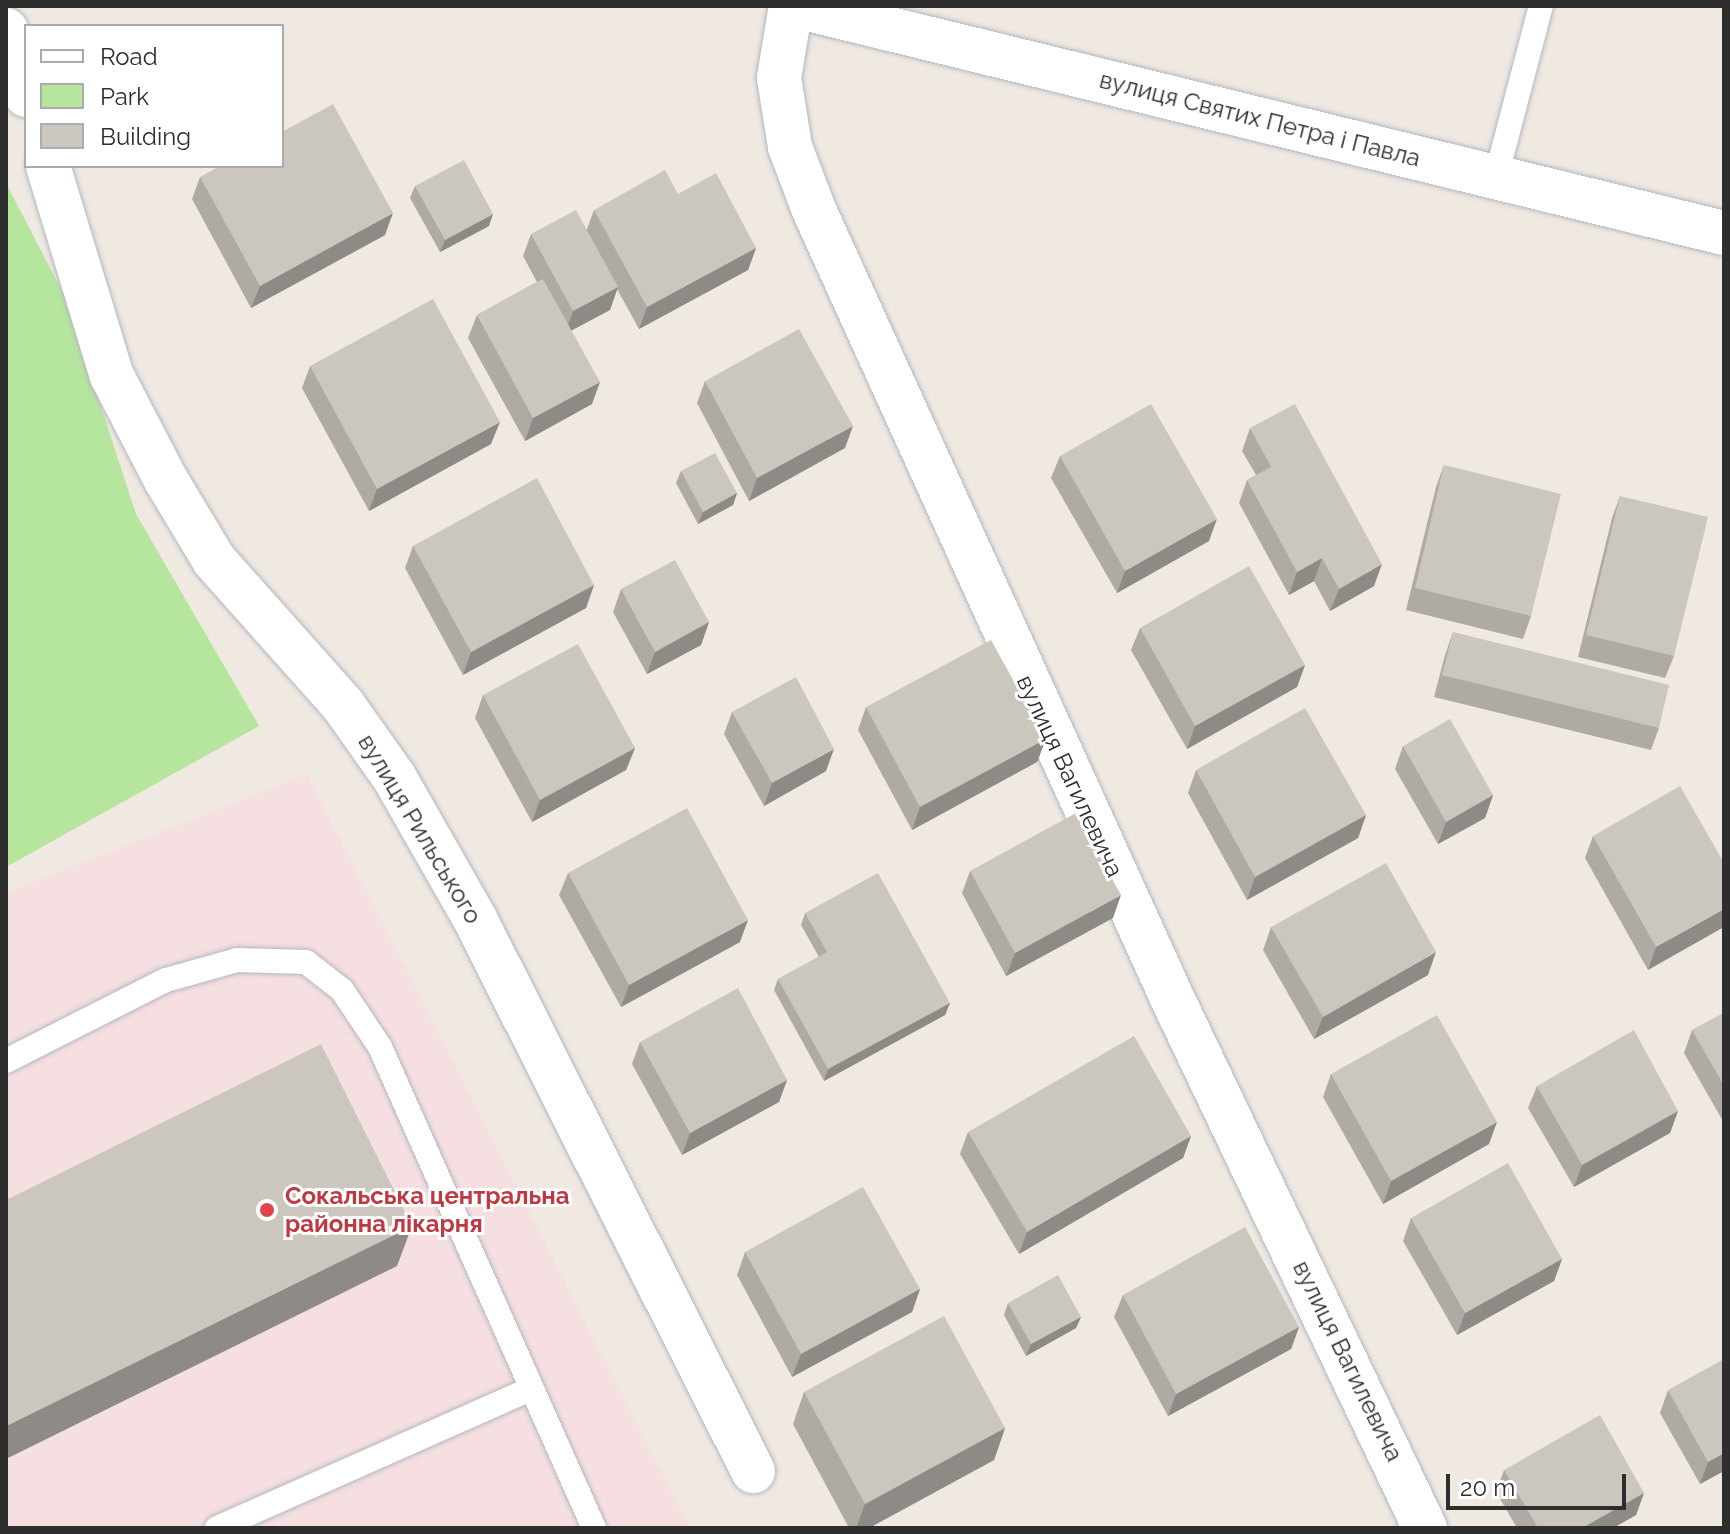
<!DOCTYPE html>
<meta charset="utf-8">
<style>
body{margin:0}
#map{position:relative;width:1730px;height:1534px;overflow:hidden;background:#efe9e1;font-family:Raleway,sans-serif}
div>[style]{position:absolute}
[style*='--x']{left:calc(var(--x)*1px);top:calc(var(--y)*1px);width:calc(var(--w)*1px);rotate:calc(var(--a)*1deg)}
.medical>*{inset:0;background:#f5dfe0}
.green>*{inset:0;background:#b6e59e}
.roads{filter:drop-shadow(0 0 2px #b4b7c1) drop-shadow(0 0 2px #b4b7c1)}
.lane>*{height:24px;margin:-12px;padding:0 12px;transform-origin:12px;border-radius:12px;background:#fff}
.street>*{height:44px;margin:-22px;padding:0 22px;transform-origin:22px;border-radius:22px;background:#fff}
.secondary>*{height:44px;margin:-22px;padding:0 22px;transform-origin:22px;border-radius:22px;background:#fff}
.wall>*{inset:0;background:#afaba4}
.shaded-wall>*{inset:0;background:#8e8b86}
.building>*{inset:0;background:#cbc7bf}
.dots>*{width:22px;height:22px;translate:-50% -50%;box-sizing:border-box;border:4px solid #fff;border-radius:50%}
span{translate:-50% -50%;white-space:nowrap;text-align:center;line-height:1.15;-webkit-text-stroke:6px #fff;paint-order:stroke}
.street-label{font-size:24px;color:#2e2e2e}
.health-label{font-size:24px;color:#be3a42;font-weight:700}
.left{translate:0 -50%;text-align:left}
.frame{position:absolute;inset:0;border:8px solid #2e2e2e;pointer-events:none}
.legend{position:absolute;left:24px;top:24px;width:260px;height:144px;box-sizing:border-box;background:#fff;border:2px solid #ababab;margin:0;padding:10px 14px;list-style:none;font-size:24px;color:#2e2e2e}
.legend li{display:flex;align-items:center;gap:16px;height:40px}
.legend b{width:40px;border:2px solid #ababab}
.scale{position:absolute;left:1446px;top:1474px;width:180px;height:36px;box-sizing:border-box;border:4px solid #2e2e2e;border-top:0;padding-left:10px;font-size:24px;line-height:28px;white-space:nowrap;color:#2e2e2e;-webkit-text-stroke:6px #fff;paint-order:stroke}
</style>
<div id="map">
<div class="medical">
<i style="clip-path:polygon(307px 774px,690px 1528px,6px 1528px,6px 893px)"></i>
</div>
<div class="green">
<i style="clip-path:polygon(6px 183px,66px 299px,136px 514px,259px 726px,6px 867px)"></i>
</div>
<div class="roads">
<div class="lane">
<i style="--x:1496;--y:177;--w:177;--a:-75.3"></i>
<i style="--x:6;--y:1061;--w:179;--a:-26.9"></i>
<i style="--x:166;--y:980;--w:74;--a:-15.7"></i>
<i style="--x:237;--y:960;--w:69;--a:1.7"></i>
<i style="--x:306;--y:962;--w:46;--a:37.9"></i>
<i style="--x:342;--y:990;--w:69;--a:56.3"></i>
<i style="--x:380;--y:1047;--w:526;--a:66.02"></i>
<i style="--x:217;--y:1528;--w:340;--a:-23.9"></i>
</div>
<div class="street">
<i style="--x:791;--y:6;--w:73;--a:99.5"></i>
<i style="--x:779;--y:78;--w:70;--a:80.9"></i>
<i style="--x:790;--y:147;--w:67;--a:69.1"></i>
<i style="--x:814;--y:210;--w:870;--a:65.56"></i>
<i style="--x:1174;--y:1002;--w:583;--a:64.49"></i>
<i style="--x:6;--y:30;--w:68;--a:72.9"></i>
<i style="--x:48;--y:166;--w:220;--a:73.1"></i>
<i style="--x:112;--y:376;--w:117;--a:62.6"></i>
<i style="--x:166;--y:480;--w:93;--a:59"></i>
<i style="--x:214;--y:560;--w:194;--a:48.3"></i>
<i style="--x:343;--y:705;--w:88;--a:54.7"></i>
<i style="--x:394;--y:777;--w:166;--a:60.3"></i>
<i style="--x:476;--y:921;--w:616;--a:63.27"></i>
</div>
<div class="secondary">
<i style="--x:796;--y:6;--w:955;--a:13.75"></i>
</div>
</div>
<div class="wall">
<i style="clip-path:polygon(200px 177px,385px 235px,251px 308px,192px 199px)"></i>
<i style="clip-path:polygon(415px 186px,489px 226px,440px 252px,410px 198px)"></i>
<i style="clip-path:polygon(678px 194px,756px 248px,748px 270px,639px 329px,617px 289px,610px 310px,571px 330px,592px 404px,525px 441px,468px 338px,477px 315px,537px 282px,523px 256px,531px 234px,587px 229px,594px 210px)"></i>
<i style="clip-path:polygon(310px 366px,491px 444px,369px 511px,302px 388px)"></i>
<i style="clip-path:polygon(705px 381px,845px 448px,749px 501px,697px 403px)"></i>
<i style="clip-path:polygon(1250px 428px,1374px 586px,1330px 611px,1314px 581px,1289px 595px,1239px 503px,1247px 480px,1256px 475px,1242px 451px)"></i>
<i style="clip-path:polygon(1060px 456px,1209px 541px,1117px 593px,1051px 478px)"></i>
<i style="clip-path:polygon(1444px 465px,1531px 616px,1523px 639px,1406px 610px,1436px 487px)"></i>
<i style="clip-path:polygon(681px 471px,737px 493px,733px 505px,698px 524px,676px 483px)"></i>
<i style="clip-path:polygon(1620px 496px,1674px 656px,1665px 678px,1578px 657px,1612px 518px)"></i>
<i style="clip-path:polygon(413px 546px,594px 585px,586px 608px,463px 675px,405px 568px)"></i>
<i style="clip-path:polygon(621px 589px,709px 622px,701px 645px,647px 674px,613px 612px)"></i>
<i style="clip-path:polygon(1140px 628px,1305px 665px,1297px 687px,1187px 749px,1131px 650px)"></i>
<i style="clip-path:polygon(1453px 632px,1659px 728px,1651px 750px,1434px 697px,1445px 655px)"></i>
<i style="clip-path:polygon(483px 695px,635px 748px,626px 770px,532px 822px,475px 718px)"></i>
<i style="clip-path:polygon(866px 707px,1046px 739px,1037px 762px,912px 830px,858px 730px)"></i>
<i style="clip-path:polygon(732px 712px,826px 771px,764px 806px,724px 734px)"></i>
<i style="clip-path:polygon(1403px 746px,1493px 795px,1485px 818px,1438px 844px,1395px 769px)"></i>
<i style="clip-path:polygon(1196px 770px,1366px 815px,1358px 838px,1247px 900px,1188px 793px)"></i>
<i style="clip-path:polygon(1593px 836px,1724px 863px,1648px 970px,1585px 858px)"></i>
<i style="clip-path:polygon(970px 871px,1113px 918px,1006px 976px,962px 893px)"></i>
<i style="clip-path:polygon(568px 873px,740px 942px,621px 1007px,559px 895px)"></i>
<i style="clip-path:polygon(805px 913px,950px 1003px,945px 1015px,824px 1081px,774px 990px,778px 979px,819px 957px,801px 925px)"></i>
<i style="clip-path:polygon(1271px 927px,1428px 975px,1314px 1039px,1263px 950px)"></i>
<i style="clip-path:polygon(1724px 1013px,1724px 1123px,1684px 1053px,1692px 1030px)"></i>
<i style="clip-path:polygon(640px 1042px,787px 1080px,779px 1102px,682px 1155px,632px 1064px)"></i>
<i style="clip-path:polygon(1331px 1074px,1489px 1144px,1383px 1204px,1323px 1097px)"></i>
<i style="clip-path:polygon(1537px 1086px,1678px 1111px,1670px 1133px,1574px 1187px,1528px 1108px)"></i>
<i style="clip-path:polygon(968px 1132px,1191px 1136px,1183px 1158px,1019px 1254px,960px 1154px)"></i>
<i style="clip-path:polygon(1411px 1218px,1562px 1259px,1554px 1281px,1457px 1335px,1403px 1241px)"></i>
<i style="clip-path:polygon(745px 1252px,920px 1289px,912px 1312px,792px 1377px,737px 1275px)"></i>
<i style="clip-path:polygon(1123px 1295px,1299px 1327px,1291px 1349px,1168px 1416px,1114px 1317px)"></i>
<i style="clip-path:polygon(1008px 1303px,1081px 1317px,1076px 1328px,1026px 1356px,1004px 1315px)"></i>
<i style="clip-path:polygon(1668px 1390px,1724px 1471px,1700px 1484px,1660px 1413px)"></i>
<i style="clip-path:polygon(804px 1392px,1005px 1428px,994px 1460px,869px 1528px,849px 1528px,793px 1424px)"></i>
<i style="clip-path:polygon(1504px 1470px,1644px 1493px,1636px 1515px,1613px 1528px,1517px 1528px,1496px 1492px)"></i>
</div>
<div class="shaded-wall">
<i style="clip-path:polygon(393px 213px,385px 235px,251px 308px,260px 286px)"></i>
<i style="clip-path:polygon(493px 214px,489px 226px,440px 252px,445px 240px)"></i>
<i style="clip-path:polygon(756px 248px,748px 270px,639px 329px,647px 307px)"></i>
<i style="clip-path:polygon(618px 287px,610px 310px,565px 334px,573px 311px)"></i>
<i style="clip-path:polygon(600px 382px,592px 404px,525px 441px,533px 418px)"></i>
<i style="clip-path:polygon(500px 422px,491px 444px,369px 511px,377px 489px)"></i>
<i style="clip-path:polygon(853px 426px,845px 448px,749px 501px,757px 478px)"></i>
<i style="clip-path:polygon(737px 493px,733px 505px,698px 524px,703px 512px)"></i>
<i style="clip-path:polygon(1217px 519px,1209px 541px,1117px 593px,1125px 571px)"></i>
<i style="clip-path:polygon(1322px 558px,1314px 581px,1289px 595px,1297px 572px)"></i>
<i style="clip-path:polygon(1382px 564px,1374px 586px,1330px 611px,1339px 589px)"></i>
<i style="clip-path:polygon(594px 585px,586px 608px,463px 675px,471px 652px)"></i>
<i style="clip-path:polygon(709px 622px,701px 645px,647px 674px,655px 652px)"></i>
<i style="clip-path:polygon(1305px 665px,1297px 687px,1187px 749px,1195px 726px)"></i>
<i style="clip-path:polygon(1046px 739px,1037px 762px,912px 830px,920px 807px)"></i>
<i style="clip-path:polygon(635px 748px,626px 770px,532px 822px,540px 800px)"></i>
<i style="clip-path:polygon(834px 749px,826px 771px,764px 806px,772px 783px)"></i>
<i style="clip-path:polygon(1493px 795px,1485px 818px,1438px 844px,1446px 822px)"></i>
<i style="clip-path:polygon(1366px 815px,1358px 838px,1247px 900px,1255px 877px)"></i>
<i style="clip-path:polygon(1121px 895px,1113px 918px,1006px 976px,1015px 953px)"></i>
<i style="clip-path:polygon(1724px 909px,1724px 927px,1648px 970px,1656px 947px)"></i>
<i style="clip-path:polygon(748px 920px,740px 942px,621px 1007px,629px 985px)"></i>
<i style="clip-path:polygon(1436px 952px,1428px 975px,1314px 1039px,1323px 1017px)"></i>
<i style="clip-path:polygon(950px 1003px,945px 1015px,824px 1081px,828px 1069px)"></i>
<i style="clip-path:polygon(787px 1080px,779px 1102px,682px 1155px,690px 1133px)"></i>
<i style="clip-path:polygon(1678px 1111px,1670px 1133px,1574px 1187px,1582px 1165px)"></i>
<i style="clip-path:polygon(1497px 1122px,1489px 1144px,1383px 1204px,1391px 1181px)"></i>
<i style="clip-path:polygon(1191px 1136px,1183px 1158px,1019px 1254px,1027px 1232px)"></i>
<i style="clip-path:polygon(412px 1226px,397px 1266px,6px 1459px,6px 1426px)"></i>
<i style="clip-path:polygon(1562px 1259px,1554px 1281px,1457px 1335px,1465px 1313px)"></i>
<i style="clip-path:polygon(920px 1289px,912px 1312px,792px 1377px,801px 1354px)"></i>
<i style="clip-path:polygon(1081px 1317px,1076px 1328px,1026px 1356px,1031px 1344px)"></i>
<i style="clip-path:polygon(1299px 1327px,1291px 1349px,1168px 1416px,1176px 1394px)"></i>
<i style="clip-path:polygon(1005px 1428px,994px 1460px,869px 1528px,856px 1528px,865px 1504px)"></i>
<i style="clip-path:polygon(1724px 1453px,1724px 1471px,1700px 1484px,1708px 1462px)"></i>
<i style="clip-path:polygon(1644px 1493px,1636px 1515px,1613px 1528px,1582px 1528px)"></i>
</div>
<div class="building">
<i style="clip-path:polygon(333px 104px,393px 213px,260px 286px,200px 177px,220px 166px,282px 166px,282px 132px)"></i>
<i style="clip-path:polygon(464px 160px,493px 214px,445px 240px,415px 186px)"></i>
<i style="clip-path:polygon(665px 170px,678px 194px,716px 173px,756px 248px,647px 307px,594px 210px)"></i>
<i style="clip-path:polygon(576px 210px,618px 287px,573px 311px,531px 234px)"></i>
<i style="clip-path:polygon(543px 279px,600px 382px,533px 418px,477px 315px)"></i>
<i style="clip-path:polygon(433px 299px,500px 422px,377px 489px,310px 366px)"></i>
<i style="clip-path:polygon(799px 329px,853px 426px,757px 478px,705px 381px)"></i>
<i style="clip-path:polygon(1151px 404px,1217px 519px,1125px 571px,1060px 456px)"></i>
<i style="clip-path:polygon(1295px 404px,1382px 564px,1339px 589px,1322px 558px,1297px 572px,1247px 480px,1271px 467px,1250px 428px)"></i>
<i style="clip-path:polygon(715px 453px,737px 493px,703px 512px,681px 471px)"></i>
<i style="clip-path:polygon(1444px 465px,1561px 494px,1531px 616px,1415px 588px)"></i>
<i style="clip-path:polygon(537px 478px,594px 585px,471px 652px,413px 546px)"></i>
<i style="clip-path:polygon(1620px 496px,1708px 517px,1674px 656px,1586px 635px)"></i>
<i style="clip-path:polygon(675px 560px,709px 622px,655px 652px,621px 589px)"></i>
<i style="clip-path:polygon(1249px 566px,1305px 665px,1195px 726px,1140px 628px)"></i>
<i style="clip-path:polygon(1453px 632px,1669px 685px,1659px 728px,1442px 675px)"></i>
<i style="clip-path:polygon(991px 640px,1046px 739px,920px 807px,866px 707px)"></i>
<i style="clip-path:polygon(578px 644px,635px 748px,540px 800px,483px 695px)"></i>
<i style="clip-path:polygon(796px 677px,834px 749px,772px 783px,732px 712px)"></i>
<i style="clip-path:polygon(1305px 708px,1366px 815px,1255px 877px,1196px 770px)"></i>
<i style="clip-path:polygon(1450px 719px,1493px 795px,1446px 822px,1403px 746px)"></i>
<i style="clip-path:polygon(1680px 786px,1724px 863px,1724px 909px,1656px 947px,1593px 836px)"></i>
<i style="clip-path:polygon(687px 808px,748px 920px,629px 985px,568px 873px)"></i>
<i style="clip-path:polygon(1076px 813px,1121px 895px,1015px 953px,970px 871px)"></i>
<i style="clip-path:polygon(1386px 863px,1436px 952px,1323px 1017px,1271px 927px)"></i>
<i style="clip-path:polygon(878px 873px,950px 1003px,828px 1069px,778px 979px,827px 952px,805px 913px)"></i>
<i style="clip-path:polygon(738px 988px,787px 1080px,690px 1133px,640px 1042px)"></i>
<i style="clip-path:polygon(1724px 1013px,1724px 1086px,1692px 1030px)"></i>
<i style="clip-path:polygon(1437px 1015px,1497px 1122px,1391px 1181px,1331px 1074px)"></i>
<i style="clip-path:polygon(1634px 1030px,1678px 1111px,1582px 1165px,1537px 1086px)"></i>
<i style="clip-path:polygon(1134px 1036px,1191px 1136px,1027px 1232px,968px 1132px)"></i>
<i style="clip-path:polygon(321px 1044px,412px 1226px,6px 1426px,6px 1200px)"></i>
<i style="clip-path:polygon(1508px 1163px,1562px 1259px,1465px 1313px,1411px 1218px)"></i>
<i style="clip-path:polygon(863px 1187px,920px 1289px,801px 1354px,745px 1252px)"></i>
<i style="clip-path:polygon(1245px 1227px,1299px 1327px,1176px 1394px,1123px 1295px)"></i>
<i style="clip-path:polygon(1058px 1275px,1081px 1317px,1031px 1344px,1008px 1303px)"></i>
<i style="clip-path:polygon(944px 1316px,1005px 1428px,865px 1504px,804px 1392px)"></i>
<i style="clip-path:polygon(1724px 1359px,1724px 1453px,1708px 1462px,1668px 1390px)"></i>
<i style="clip-path:polygon(1600px 1415px,1644px 1493px,1582px 1528px,1538px 1528px,1504px 1470px)"></i>
</div>
<div class="dots">
<i style="left:267px;top:1210px;background:#e0444e"></i>
</div>
<div class="street-label">
<span style="left:1260px;top:119px;rotate:14deg">вулиця Святих Петра і Павла</span>
<span style="left:1070px;top:776px;rotate:65deg">вулиця Вагилевича</span>
<span style="left:420px;top:829px;rotate:59deg">вулиця Рильського</span>
<span style="left:1348px;top:1361px;rotate:64deg">вулиця Вагилевича</span>
</div>
<div class="health-label">
<span class="left" style="left:285px;top:1210px">Сокальська центральна<br>районна лікарня</span>
</div>
<div class="frame"></div>
<ul class="legend">
<li><b style="height:10px;background:#fff"></b>Road</li>
<li><b style="height:22px;background:#b6e59e"></b>Park</li>
<li><b style="height:22px;background:#cbc7bf"></b>Building</li>
</ul>
<div class="scale">20 m</div>
</div>
